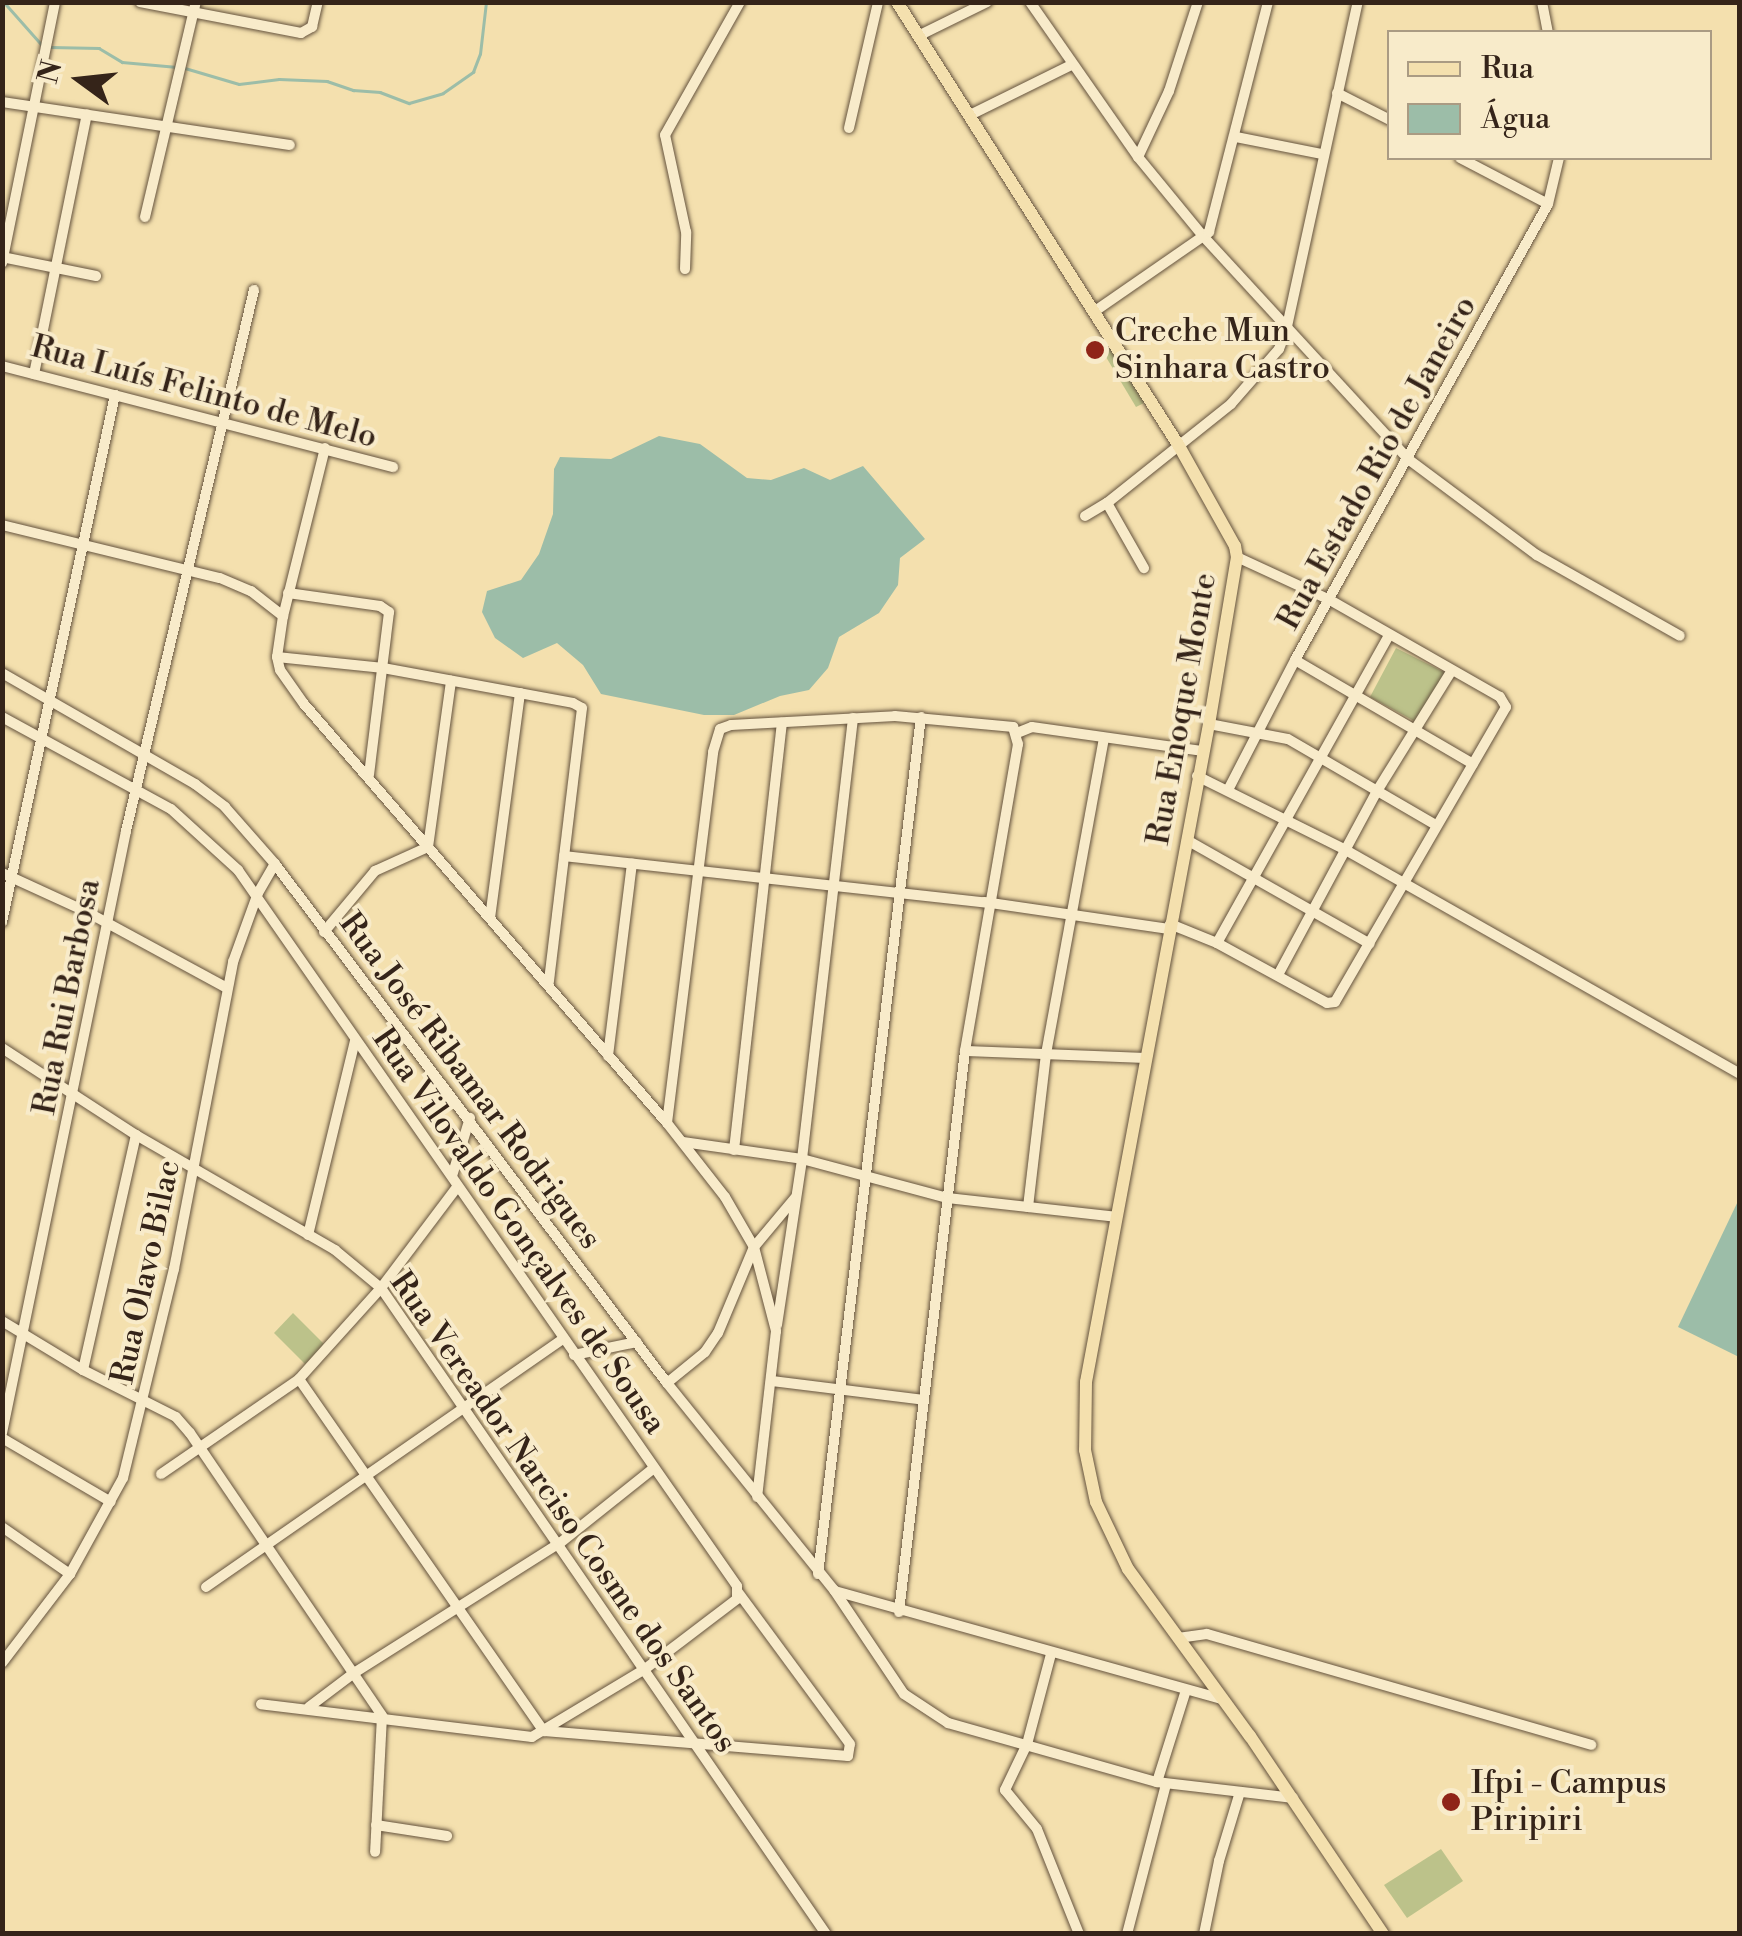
<!DOCTYPE html>
<meta charset="utf-8">
<style>
body{margin:0}
#map{position:relative;width:1742px;height:1936px;overflow:hidden;background:#f4e0ae;font-family:"Libre Bodoni",serif}
div>[style]{position:absolute}
[style*='--x']{left:calc(var(--x)*1px);top:calc(var(--y)*1px);width:calc(var(--w)*1px);rotate:calc(var(--a)*1deg)}
.green>*{inset:0;background:#bcc28a}
.water>*{inset:0;background:#9cbda8}
.stream>*{height:2.5px;margin:-1.25px;padding:0 1.25px;transform-origin:1.25px;border-radius:1.25px;background:#9cbda8}
.roads{filter:drop-shadow(0 0 2px #65533e) drop-shadow(0 0 2px #65533e)}
.minor>*{height:10px;margin:-5px;padding:0 5px;transform-origin:5px;border-radius:5px;background:#f8ebca}
.major>*{height:12px;margin:-6px;padding:0 6px;transform-origin:6px;border-radius:6px;background:#f4e0ae}
.dots>*{width:28px;height:28px;translate:-50% -50%;box-sizing:border-box;border:5px solid #f8ebca;border-radius:50%}
span{translate:-50% -50%;white-space:nowrap;text-align:center;line-height:1.15;-webkit-text-stroke:8px #f8ebca;paint-order:stroke}
.poi-label{font-size:32px;color:#352419}
.left{translate:0 -50%;text-align:left}
.street-label{font-size:32px;color:#352419}
.frame{position:absolute;inset:0;border:5px solid #352419;pointer-events:none}
.legend{position:absolute;left:1387px;top:30px;width:325px;height:130px;box-sizing:border-box;background:#f8ebca;border:2px solid #aa9b83;margin:0;padding:12px 18px;list-style:none;font-size:30px;color:#352419}
.legend li{display:flex;align-items:center;gap:20px;height:50px}
.legend b{width:50px;border:2px solid #aa9b83}
.north{position:absolute;left:30px;top:30px;width:100px;height:100px;-webkit-text-stroke:8px #f8ebca;paint-order:stroke;rotate:285deg;font-size:28px;font-weight:700;line-height:40px;text-align:center;color:#352419}
.north::after{content:'';display:block;margin:auto;width:35px;height:45px;background:#352419;clip-path:polygon(50% 0,100% 100%,50% 72%,0 100%)}
</style>
<div id="map">
<div class="green">
<i style="clip-path:polygon(1110px 347px,1146px 402px,1136px 407px,1103px 352px)"></i>
<i style="clip-path:polygon(1396px 648px,1446px 673px,1418px 723px,1370px 697px)"></i>
<i style="clip-path:polygon(293px 1313px,324px 1344px,305px 1364px,274px 1333px)"></i>
<i style="clip-path:polygon(1441px 1849px,1463px 1881px,1407px 1918px,1384px 1885px)"></i>
</div>
<div class="water">
<i style="clip-path:polygon(659px 436px,700px 444px,747px 478px,771px 480px,804px 468px,830px 480px,863px 466px,925px 539px,900px 558px,898px 585px,879px 613px,839px 637px,828px 668px,809px 690px,780px 696px,734px 715px,704px 715px,601px 694px,583px 665px,557px 643px,523px 658px,495px 638px,482px 612px,487px 591px,521px 580px,539px 554px,553px 514px,554px 469px,560px 457px,611px 459px)"></i>
<i style="clip-path:polygon(1739px 1199px,1739px 1357px,1678px 1327px)"></i>
</div>
<div class="stream">
<i style="--x:4;--y:2;--w:57;--a:48.5"></i>
<i style="--x:50;--y:47;--w:49;--a:1.2"></i>
<i style="--x:99;--y:48;--w:27;--a:31"></i>
<i style="--x:122;--y:62;--w:55;--a:5.2"></i>
<i style="--x:185;--y:68;--w:56;--a:16.5"></i>
<i style="--x:239;--y:84;--w:40;--a:-7.1"></i>
<i style="--x:279;--y:79;--w:48;--a:2.4"></i>
<i style="--x:327;--y:81;--w:28;--a:19"></i>
<i style="--x:353;--y:90;--w:27;--a:4"></i>
<i style="--x:380;--y:92;--w:31;--a:21"></i>
<i style="--x:409;--y:103;--w:35;--a:-16"></i>
<i style="--x:443;--y:93;--w:37;--a:-35"></i>
<i style="--x:473;--y:72;--w:19;--a:-69"></i>
<i style="--x:480;--y:54;--w:52;--a:-83.4"></i>
</div>
<div class="roads">
<div class="minor">
<i style="--x:140;--y:2;--w:164;--a:10.9"></i>
<i style="--x:301;--y:33;--w:13;--a:-29"></i>
<i style="--x:312;--y:27;--w:26;--a:-77"></i>
<i style="--x:1030;--y:2;--w:189;--a:55.1"></i>
<i style="--x:1138;--y:157;--w:102;--a:50.6"></i>
<i style="--x:1203;--y:236;--w:303;--a:47.4"></i>
<i style="--x:1408;--y:459;--w:161;--a:36.7"></i>
<i style="--x:1537;--y:555;--w:164;--a:29.5"></i>
<i style="--x:1542;--y:2;--w:31;--a:79"></i>
<i style="--x:918;--y:36;--w:77;--a:-26.2"></i>
<i style="--x:1337;--y:93;--w:59;--a:27"></i>
<i style="--x:2;--y:102;--w:291;--a:8.5"></i>
<i style="--x:970;--y:115;--w:113;--a:-26.3"></i>
<i style="--x:849;--y:128;--w:129;--a:-77"></i>
<i style="--x:1236;--y:137;--w:88;--a:11.2"></i>
<i style="--x:1138;--y:157;--w:73;--a:-64.8"></i>
<i style="--x:1169;--y:91;--w:94;--a:-72"></i>
<i style="--x:1460;--y:158;--w:99;--a:27.6"></i>
<i style="--x:145;--y:217;--w:221;--a:-76.7"></i>
<i style="--x:2;--y:257;--w:96;--a:11.4"></i>
<i style="--x:2;--y:263;--w:266;--a:-78.5"></i>
<i style="--x:685;--y:269;--w:37;--a:-88"></i>
<i style="--x:686;--y:232;--w:99;--a:-102.2"></i>
<i style="--x:665;--y:135;--w:153;--a:-60.6"></i>
<i style="--x:1095;--y:311;--w:139;--a:-34.7"></i>
<i style="--x:1209;--y:232;--w:237;--a:-75.6"></i>
<i style="--x:2;--y:366;--w:404;--a:14.5"></i>
<i style="--x:34;--y:374;--w:265;--a:-78.5"></i>
<i style="--x:325;--y:448;--w:173;--a:104"></i>
<i style="--x:283;--y:616;--w:41;--a:98.3"></i>
<i style="--x:277;--y:657;--w:13;--a:77"></i>
<i style="--x:280;--y:670;--w:42;--a:54.8"></i>
<i style="--x:304;--y:704;--w:554;--a:49.1"></i>
<i style="--x:667;--y:1123;--w:94;--a:51.9"></i>
<i style="--x:725;--y:1197;--w:58;--a:59.9"></i>
<i style="--x:754;--y:1247;--w:87;--a:75.3"></i>
<i style="--x:776;--y:1331;--w:167;--a:96.5"></i>
<i style="--x:1107;--y:503;--w:75;--a:60.4"></i>
<i style="--x:1085;--y:516;--w:26;--a:-31"></i>
<i style="--x:1107;--y:503;--w:159;--a:-38.6"></i>
<i style="--x:1231;--y:404;--w:73;--a:-48.9"></i>
<i style="--x:1279;--y:349;--w:19;--a:-69"></i>
<i style="--x:1286;--y:331;--w:337;--a:-77.7"></i>
<i style="--x:2;--y:525;--w:224;--a:13.7"></i>
<i style="--x:220;--y:578;--w:34;--a:23"></i>
<i style="--x:251;--y:591;--w:41;--a:38"></i>
<i style="--x:288;--y:593;--w:93;--a:8"></i>
<i style="--x:380;--y:606;--w:11;--a:34"></i>
<i style="--x:389;--y:612;--w:164;--a:97"></i>
<i style="--x:277;--y:657;--w:107;--a:5.9"></i>
<i style="--x:383;--y:668;--w:193;--a:10.4"></i>
<i style="--x:573;--y:703;--w:10;--a:29"></i>
<i style="--x:582;--y:708;--w:276;--a:96.9"></i>
<i style="--x:1295;--y:660;--w:206;--a:30.3"></i>
<i style="--x:2;--y:673;--w:223;--a:29.9"></i>
<i style="--x:195;--y:784;--w:38;--a:37"></i>
<i style="--x:225;--y:807;--w:76;--a:48.7"></i>
<i style="--x:275;--y:864;--w:650;--a:52.94"></i>
<i style="--x:667;--y:1383;--w:266;--a:51.1"></i>
<i style="--x:834;--y:1590;--w:125;--a:56.1"></i>
<i style="--x:904;--y:1694;--w:53;--a:33.4"></i>
<i style="--x:948;--y:1723;--w:217;--a:15.8"></i>
<i style="--x:1157;--y:1782;--w:137;--a:6.7"></i>
<i style="--x:2;--y:717;--w:192;--a:28.6"></i>
<i style="--x:171;--y:809;--w:91;--a:42.3"></i>
<i style="--x:238;--y:870;--w:873;--a:55.13"></i>
<i style="--x:737;--y:1586;--w:13;--a:90"></i>
<i style="--x:737;--y:1599;--w:116;--a:142.7"></i>
<i style="--x:645;--y:1669;--w:132;--a:149"></i>
<i style="--x:532;--y:1737;--w:273;--a:-173.1"></i>
<i style="--x:1209;--y:724;--w:80;--a:10.8"></i>
<i style="--x:1288;--y:739;--w:171;--a:30.2"></i>
<i style="--x:1017;--y:733;--w:16;--a:-22"></i>
<i style="--x:1032;--y:727;--w:173;--a:8"></i>
<i style="--x:1197;--y:776;--w:164;--a:26.4"></i>
<i style="--x:1344;--y:849;--w:455;--a:29.6"></i>
<i style="--x:1228;--y:790;--w:146;--a:-62.7"></i>
<i style="--x:1295;--y:660;--w:521;--a:-60.98"></i>
<i style="--x:1548;--y:204;--w:47;--a:-76.6"></i>
<i style="--x:1187;--y:840;--w:210;--a:29.6"></i>
<i style="--x:428;--y:847;--w:168;--a:-82.1"></i>
<i style="--x:564;--y:856;--w:423;--a:6.3"></i>
<i style="--x:984;--y:902;--w:187;--a:8.3"></i>
<i style="--x:2;--y:873;--w:94;--a:24.6"></i>
<i style="--x:87;--y:912;--w:159;--a:28.5"></i>
<i style="--x:490;--y:918;--w:227;--a:-82.4"></i>
<i style="--x:2;--y:922;--w:539;--a:-77.9"></i>
<i style="--x:1170;--y:924;--w:51;--a:22"></i>
<i style="--x:1217;--y:943;--w:125;--a:28.6"></i>
<i style="--x:1327;--y:1003;--w:8;--a:-7"></i>
<i style="--x:1335;--y:1002;--w:341;--a:-59.9"></i>
<i style="--x:1506;--y:707;--w:12;--a:-121"></i>
<i style="--x:1500;--y:697;--w:196;--a:-150.3"></i>
<i style="--x:1330;--y:600;--w:102;--a:-155.2"></i>
<i style="--x:324;--y:932;--w:80;--a:-50.1"></i>
<i style="--x:375;--y:871;--w:58;--a:-24.4"></i>
<i style="--x:1217;--y:943;--w:353;--a:-60.8"></i>
<i style="--x:1278;--y:975;--w:209;--a:-61.7"></i>
<i style="--x:1377;--y:791;--w:142;--a:-58.2"></i>
<i style="--x:2;--y:1048;--w:160;--a:33"></i>
<i style="--x:136;--y:1135;--w:230;--a:30"></i>
<i style="--x:335;--y:1250;--w:60;--a:39.6"></i>
<i style="--x:381;--y:1288;--w:784;--a:55.44"></i>
<i style="--x:965;--y:1051;--w:182;--a:2.2"></i>
<i style="--x:608;--y:1056;--w:194;--a:-82.9"></i>
<i style="--x:667;--y:1123;--w:374;--a:-82.9"></i>
<i style="--x:713;--y:752;--w:24;--a:-73"></i>
<i style="--x:720;--y:729;--w:12;--a:-20"></i>
<i style="--x:731;--y:725;--w:164;--a:-3.1"></i>
<i style="--x:895;--y:716;--w:119;--a:5.3"></i>
<i style="--x:1013;--y:727;--w:18;--a:74"></i>
<i style="--x:1018;--y:744;--w:312;--a:99.8"></i>
<i style="--x:965;--y:1051;--w:565;--a:96.71"></i>
<i style="--x:683;--y:1142;--w:120;--a:8.1"></i>
<i style="--x:802;--y:1159;--w:151;--a:15"></i>
<i style="--x:948;--y:1198;--w:170;--a:6.4"></i>
<i style="--x:734;--y:1150;--w:430;--a:-83.6"></i>
<i style="--x:452;--y:1176;--w:61;--a:-72.8"></i>
<i style="--x:1028;--y:1207;--w:154;--a:-83.3"></i>
<i style="--x:1046;--y:1054;--w:321;--a:-79.6"></i>
<i style="--x:308;--y:1235;--w:200;--a:-76.4"></i>
<i style="--x:2;--y:1321;--w:95;--a:31.2"></i>
<i style="--x:83;--y:1370;--w:104;--a:26.8"></i>
<i style="--x:176;--y:1417;--w:21;--a:49"></i>
<i style="--x:190;--y:1433;--w:342;--a:55.8"></i>
<i style="--x:382;--y:1716;--w:136;--a:92.9"></i>
<i style="--x:777;--y:1325;--w:168;--a:-81.4"></i>
<i style="--x:802;--y:1159;--w:444;--a:-83.4"></i>
<i style="--x:574;--y:1355;--w:64;--a:-11.7"></i>
<i style="--x:83;--y:1370;--w:241;--a:-77.3"></i>
<i style="--x:299;--y:1379;--w:429;--a:55.2"></i>
<i style="--x:544;--y:1731;--w:305;--a:4.7"></i>
<i style="--x:848;--y:1756;--w:12;--a:-81"></i>
<i style="--x:850;--y:1744;--w:189;--a:-126.4"></i>
<i style="--x:772;--y:1381;--w:153;--a:7.1"></i>
<i style="--x:667;--y:1383;--w:49;--a:-39.2"></i>
<i style="--x:705;--y:1352;--w:23;--a:-56"></i>
<i style="--x:718;--y:1333;--w:93;--a:-67.3"></i>
<i style="--x:754;--y:1247;--w:64;--a:-50.1"></i>
<i style="--x:2;--y:1433;--w:615;--a:-78.36"></i>
<i style="--x:126;--y:831;--w:556;--a:-76.69"></i>
<i style="--x:2;--y:1438;--w:126;--a:30.4"></i>
<i style="--x:161;--y:1474;--w:168;--a:-34.5"></i>
<i style="--x:299;--y:1379;--w:122;--a:-48"></i>
<i style="--x:381;--y:1288;--w:126;--a:-53"></i>
<i style="--x:2;--y:1527;--w:83;--a:34.7"></i>
<i style="--x:818;--y:1574;--w:863;--a:-83.15"></i>
<i style="--x:206;--y:1587;--w:435;--a:-34.8"></i>
<i style="--x:835;--y:1591;--w:402;--a:15.6"></i>
<i style="--x:1178;--y:1638;--w:29;--a:-8"></i>
<i style="--x:1207;--y:1634;--w:400;--a:16.1"></i>
<i style="--x:1051;--y:1654;--w:93;--a:104.9"></i>
<i style="--x:1027;--y:1744;--w:51;--a:115.6"></i>
<i style="--x:1005;--y:1790;--w:50;--a:50.6"></i>
<i style="--x:1037;--y:1829;--w:113;--a:68.2"></i>
<i style="--x:2;--y:1663;--w:112;--a:-52.6"></i>
<i style="--x:70;--y:1574;--w:110;--a:-61.1"></i>
<i style="--x:123;--y:1478;--w:215;--a:-76.3"></i>
<i style="--x:174;--y:1269;--w:313;--a:-79.1"></i>
<i style="--x:233;--y:962;--w:73;--a:-70.1"></i>
<i style="--x:258;--y:893;--w:34;--a:-60"></i>
<i style="--x:309;--y:1707;--w:56;--a:-37.1"></i>
<i style="--x:354;--y:1673;--w:244;--a:-32.3"></i>
<i style="--x:560;--y:1543;--w:120;--a:-38.6"></i>
<i style="--x:1157;--y:1782;--w:96;--a:-72.5"></i>
<i style="--x:376;--y:1825;--w:72;--a:8.8"></i>
<i style="--x:1127;--y:1934;--w:155;--a:-75.4"></i>
<i style="--x:1204;--y:1934;--w:75;--a:-78.4"></i>
<i style="--x:1219;--y:1861;--w:72;--a:-73.1"></i>
</div>
<div class="major">
<i style="--x:897;--y:2;--w:526;--a:57.58"></i>
<i style="--x:1179;--y:446;--w:115;--a:60.8"></i>
<i style="--x:1235;--y:546;--w:11;--a:80"></i>
<i style="--x:1237;--y:557;--w:169;--a:99.5"></i>
<i style="--x:1209;--y:724;--w:669;--a:100.59"></i>
<i style="--x:1086;--y:1382;--w:68;--a:90.8"></i>
<i style="--x:1085;--y:1450;--w:53;--a:78.1"></i>
<i style="--x:1096;--y:1502;--w:74;--a:64.5"></i>
<i style="--x:1128;--y:1569;--w:207;--a:53.9"></i>
<i style="--x:1250;--y:1736;--w:239;--a:56.1"></i>
</div>
</div>
<div class="dots">
<i style="left:1095px;top:350px;background:#8f2418"></i>
<i style="left:1451px;top:1802px;background:#8f2418"></i>
</div>
<div class="poi-label">
<span class="left" style="left:1115px;top:350px">Creche Mun<br>Sinhara Castro</span>
<span class="left" style="left:1471px;top:1802px">Ifpi - Campus<br>Piripiri</span>
</div>
<div class="street-label">
<span style="left:204px;top:392px;rotate:15deg">Rua Luís Felinto de Melo</span>
<span style="left:1377px;top:463px;rotate:-61deg">Rua Estado Rio de Janeiro</span>
<span style="left:1182px;top:709px;rotate:-80deg">Rua Enoque Monte</span>
<span style="left:67px;top:997px;rotate:-79deg">Rua Rui Barbosa</span>
<span style="left:470px;top:1081px;rotate:53deg">Rua José Ribamar Rodrigues</span>
<span style="left:519px;top:1231px;rotate:55deg">Rua Vilovaldo Gonçalves de Sousa</span>
<span style="left:146px;top:1272px;rotate:-78deg">Rua Olavo Bilac</span>
<span style="left:563px;top:1512px;rotate:55deg">Rua Vereador Narciso Cosme dos Santos</span>
</div>
<div class="frame"></div>
<ul class="legend">
<li><b style="height:12px;background:#f4e0ae"></b>Rua</li>
<li><b style="height:28px;background:#9cbda8"></b>Água</li>
</ul>
<div class="north">N</div>
</div>
